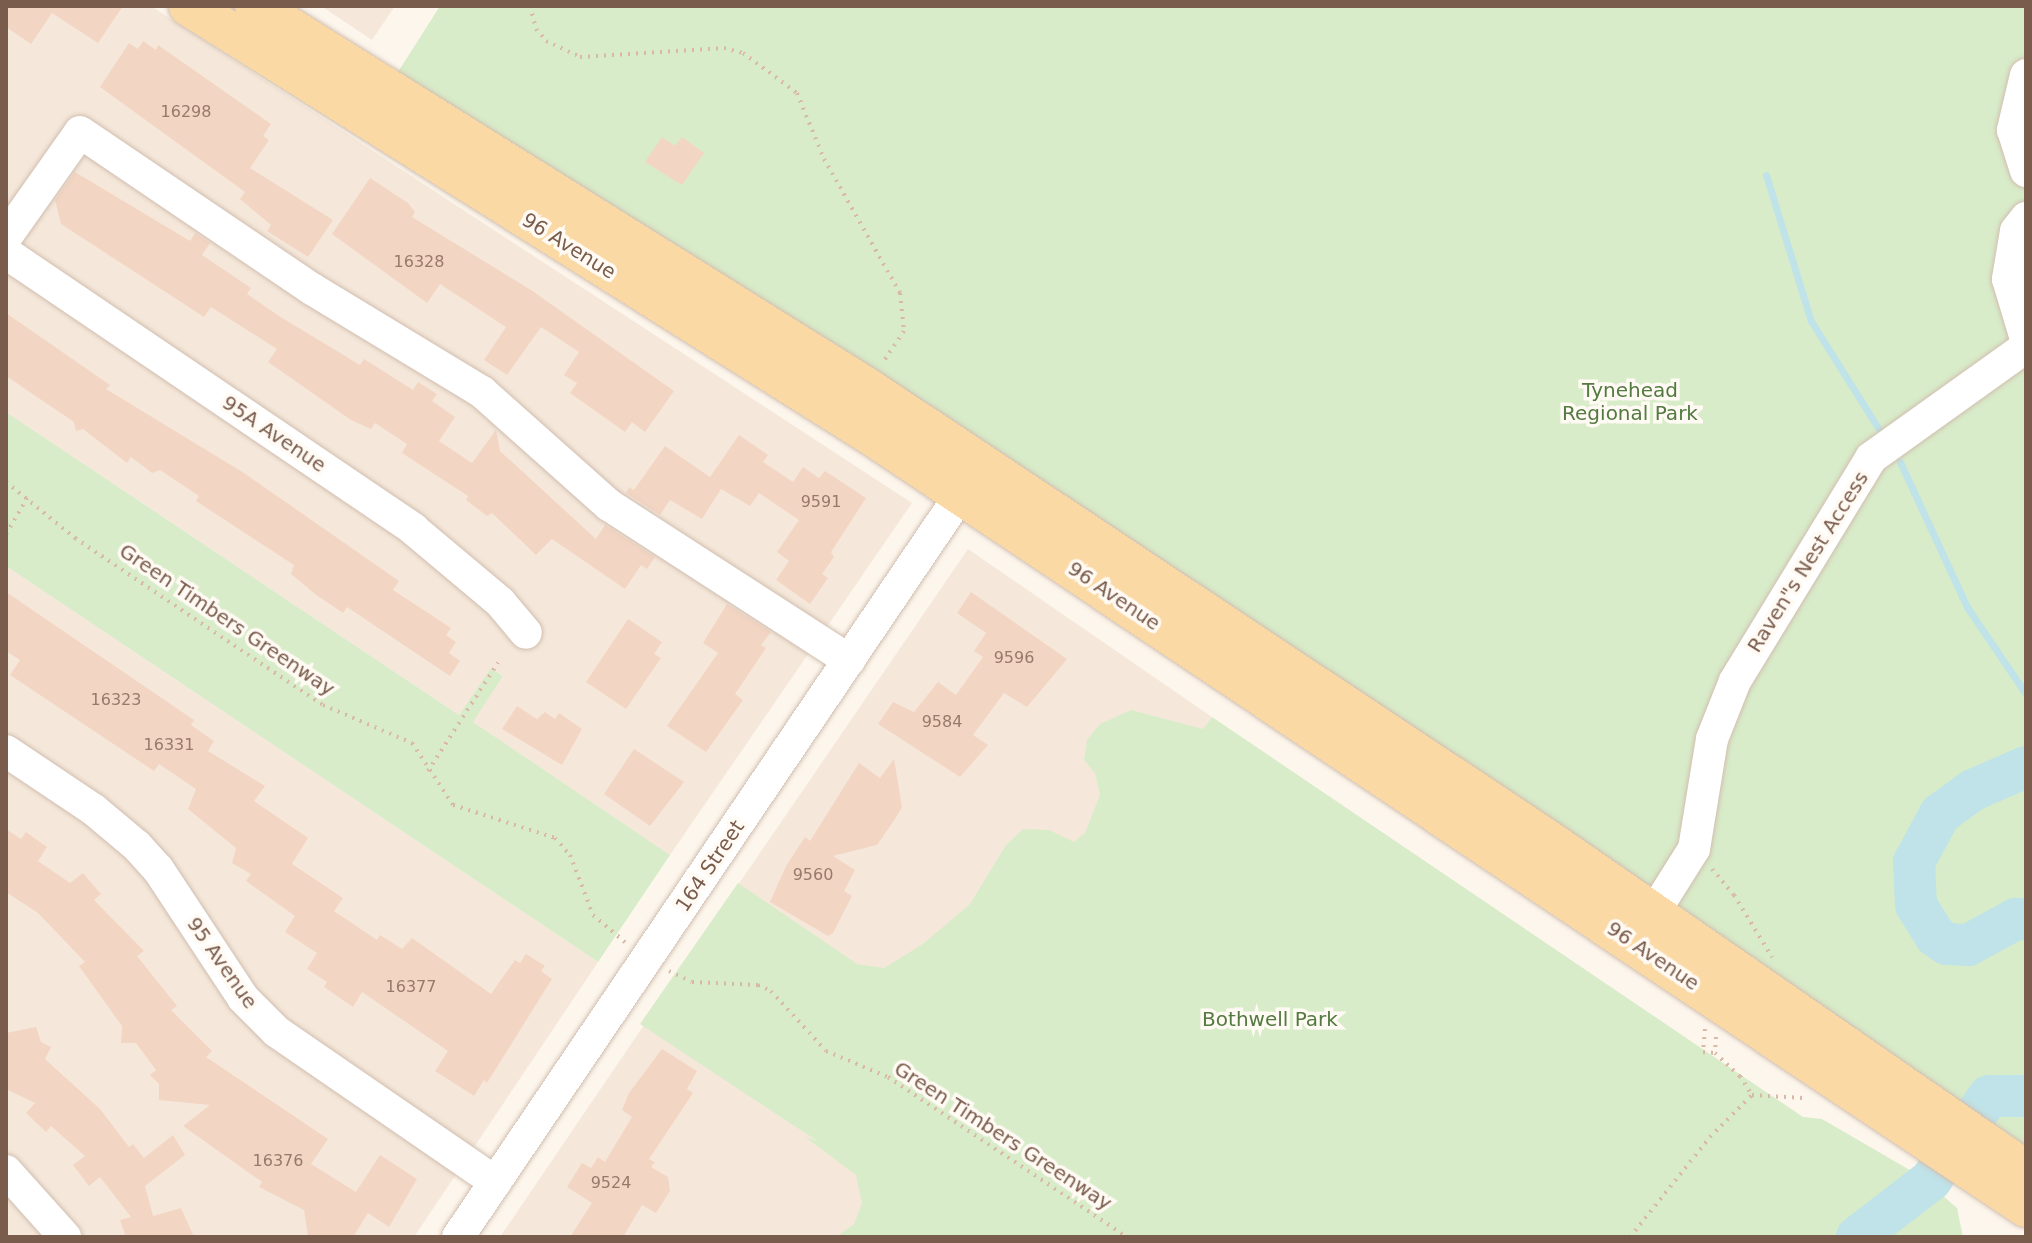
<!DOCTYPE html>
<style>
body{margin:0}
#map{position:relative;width:2032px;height:1243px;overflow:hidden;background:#fdf6ec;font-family:"DejaVu Sans",sans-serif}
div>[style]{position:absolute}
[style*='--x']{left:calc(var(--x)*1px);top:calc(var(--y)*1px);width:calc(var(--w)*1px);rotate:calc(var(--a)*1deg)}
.residential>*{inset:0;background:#f5e8da}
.green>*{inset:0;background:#d8ecc9}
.stream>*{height:7px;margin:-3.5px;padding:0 3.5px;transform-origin:3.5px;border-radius:3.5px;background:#bfe3e8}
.river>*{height:42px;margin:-21px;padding:0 21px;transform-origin:21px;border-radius:21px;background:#bfe3e8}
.building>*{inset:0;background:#f3d5c3}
.path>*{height:4px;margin-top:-2px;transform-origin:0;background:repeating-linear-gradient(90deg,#d9b8a5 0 2px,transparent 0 8px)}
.roads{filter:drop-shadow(0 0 2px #d1beb0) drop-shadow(0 0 2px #d1beb0)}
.minor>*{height:32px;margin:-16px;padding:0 16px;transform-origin:16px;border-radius:16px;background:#fff}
.major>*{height:40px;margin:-20px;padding:0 20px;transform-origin:20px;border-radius:20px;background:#fbd9a5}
span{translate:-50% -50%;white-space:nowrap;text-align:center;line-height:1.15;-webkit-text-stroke:7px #fffaf3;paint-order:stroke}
.number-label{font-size:16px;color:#987a6a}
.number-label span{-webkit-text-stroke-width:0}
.street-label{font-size:20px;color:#7a5c4d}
.park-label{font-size:20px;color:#537a41}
.frame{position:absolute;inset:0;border:8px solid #7a5c4d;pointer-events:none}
</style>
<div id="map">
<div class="residential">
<i style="clip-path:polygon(6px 6px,151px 6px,912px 503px,670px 855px,472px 722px,503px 676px,492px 668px,459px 715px,6px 412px)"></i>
<i style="clip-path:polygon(321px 6px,395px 6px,372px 40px)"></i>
<i style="clip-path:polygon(968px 549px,1212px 717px,982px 1052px,738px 885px)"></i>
<i style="clip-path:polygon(6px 566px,598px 962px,414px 1237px,6px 1237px)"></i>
<i style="clip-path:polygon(644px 1025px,890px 1190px,859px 1237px,500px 1237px)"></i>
</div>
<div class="green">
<i style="clip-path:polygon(440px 6px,2026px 6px,2026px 1146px,1646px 887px,398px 72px)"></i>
<i style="clip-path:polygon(6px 412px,459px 715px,491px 668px,503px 676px,473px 722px,670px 855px,598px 962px,6px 566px)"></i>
<i style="clip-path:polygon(1131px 710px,1203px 729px,1212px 717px,1803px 1117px,1822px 1119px,1920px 1176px,1957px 1208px,1963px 1237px,836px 1237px,854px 1224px,862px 1203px,856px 1175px,805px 1137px,817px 1141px,640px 1024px,738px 883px,857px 964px,884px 968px,923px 944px,970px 904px,1006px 845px,1023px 829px,1049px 830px,1074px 842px,1085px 833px,1100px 795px,1095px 773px,1084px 760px,1087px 740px,1100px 724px)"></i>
</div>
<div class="stream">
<i style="--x:1766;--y:175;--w:153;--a:72.9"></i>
<i style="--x:1811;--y:321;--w:126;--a:57.9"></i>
<i style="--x:1900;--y:462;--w:160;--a:65.2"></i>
<i style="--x:1967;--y:607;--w:105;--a:55.9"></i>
</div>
<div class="river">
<i style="--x:2026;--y:767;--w:58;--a:156.5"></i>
<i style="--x:1973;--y:790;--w:41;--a:144"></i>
<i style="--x:1940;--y:814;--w:55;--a:118.4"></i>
<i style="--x:1914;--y:862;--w:43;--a:87.3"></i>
<i style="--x:1916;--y:905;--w:36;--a:58"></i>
<i style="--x:1935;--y:936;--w:14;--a:34"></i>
<i style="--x:1947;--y:944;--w:21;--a:3"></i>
<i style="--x:1968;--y:945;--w:55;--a:-28.4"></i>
<i style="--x:2016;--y:919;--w:10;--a:0"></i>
<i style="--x:1857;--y:1237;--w:93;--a:-37.6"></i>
<i style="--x:1931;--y:1180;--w:102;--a:-55.4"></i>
<i style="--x:1989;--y:1096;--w:37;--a:0"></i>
</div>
<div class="building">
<i style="clip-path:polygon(6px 6px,123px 6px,98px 43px,52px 13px,31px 44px,6px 27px)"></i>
<i style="clip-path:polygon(143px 41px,156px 50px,158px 45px,271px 124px,263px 136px,269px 140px,250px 168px,333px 220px,308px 257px,267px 231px,271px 225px,240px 199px,245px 192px,100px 87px,129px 43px,138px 49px)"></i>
<i style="clip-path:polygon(662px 137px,675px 146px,682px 137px,704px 153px,682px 185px,645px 162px)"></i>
<i style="clip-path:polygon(75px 172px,190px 241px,195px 233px,210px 243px,202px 255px,251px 288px,247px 294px,279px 316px,360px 365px,364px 359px,413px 390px,418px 382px,437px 394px,432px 401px,455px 417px,439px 441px,472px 463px,496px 430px,500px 451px,596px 539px,605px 525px,655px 557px,647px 569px,641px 565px,625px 589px,552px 539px,536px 555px,492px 513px,487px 516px,466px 500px,468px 496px,402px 453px,407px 444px,375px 423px,371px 429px,351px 420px,268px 362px,277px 349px,211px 307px,204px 317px,61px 224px,55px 200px)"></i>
<i style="clip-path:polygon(370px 178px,408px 203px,415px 212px,412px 217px,531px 290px,674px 391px,645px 432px,632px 422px,625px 432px,570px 393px,577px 383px,564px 375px,579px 352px,541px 327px,507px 375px,484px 360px,506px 327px,440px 284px,427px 303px,332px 234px)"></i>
<i style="clip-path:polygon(6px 313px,110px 385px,106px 389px,244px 473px,399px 581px,393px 590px,451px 628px,446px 635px,456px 642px,449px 653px,460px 661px,450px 676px,347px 607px,343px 613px,315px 594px,291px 574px,294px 565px,196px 501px,199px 496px,160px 470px,152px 473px,131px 457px,127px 463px,83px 429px,76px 431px,74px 422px,6px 376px)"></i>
<i style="clip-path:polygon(739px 435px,768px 455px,763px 462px,793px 482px,803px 467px,819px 478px,825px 471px,866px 498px,831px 552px,834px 557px,822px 574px,828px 578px,810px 604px,776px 580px,789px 561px,777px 552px,799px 520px,759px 493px,750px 506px,721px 489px,702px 519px,670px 500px,660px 515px,626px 493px,629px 487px,634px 490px,665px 446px,710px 477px)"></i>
<i style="clip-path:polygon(6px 592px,194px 720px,191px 725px,214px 741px,208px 751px,265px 786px,254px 801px,308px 838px,292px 864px,343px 898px,334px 911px,377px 940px,380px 935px,402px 949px,412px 938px,491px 994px,515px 960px,520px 963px,526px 954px,545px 966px,541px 971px,552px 979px,487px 1083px,484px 1080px,474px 1096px,435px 1071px,448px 1051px,362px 992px,353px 1007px,324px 987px,327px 982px,307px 969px,317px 953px,285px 932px,295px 916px,246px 881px,251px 874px,232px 863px,236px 848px,188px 809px,196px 789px,159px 764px,154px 771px,10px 675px,20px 660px,6px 651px)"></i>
<i style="clip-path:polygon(971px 592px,1067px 659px,1027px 707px,1004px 693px,973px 735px,988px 745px,960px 777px,878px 724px,893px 702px,914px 712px,938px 682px,956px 695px,983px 657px,974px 651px,986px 633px,957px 613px)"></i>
<i style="clip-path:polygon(727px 604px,771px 632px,761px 645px,766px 648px,735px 694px,743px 700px,706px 752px,667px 726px,718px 653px,703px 643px)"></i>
<i style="clip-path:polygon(628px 619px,662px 642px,654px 654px,661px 658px,626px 709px,586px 682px)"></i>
<i style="clip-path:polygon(517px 706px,537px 719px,545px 712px,555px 719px,559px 713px,582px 729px,562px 765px,502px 729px)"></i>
<i style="clip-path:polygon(634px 749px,684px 782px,650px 826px,604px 794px)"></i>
<i style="clip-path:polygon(894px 759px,902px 807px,895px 819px,877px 845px,833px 856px,855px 870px,844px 891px,852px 896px,833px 933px,828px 936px,770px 902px,786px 866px,805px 837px,810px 841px,859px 763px,880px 778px)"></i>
<i style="clip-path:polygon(6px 829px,21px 839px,26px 832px,47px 847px,38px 861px,70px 883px,83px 873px,101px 894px,94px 900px,144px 951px,137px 956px,177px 1006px,171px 1010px,212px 1051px,206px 1057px,328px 1139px,311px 1164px,356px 1192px,380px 1155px,417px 1179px,389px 1227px,368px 1213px,353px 1237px,308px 1237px,304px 1210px,259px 1187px,262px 1182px,183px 1126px,210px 1105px,159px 1100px,159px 1084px,150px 1075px,156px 1070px,136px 1043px,121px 1043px,122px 1026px,79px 966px,85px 962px,38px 913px,6px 892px)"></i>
<i style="clip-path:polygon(36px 1027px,41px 1042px,51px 1047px,45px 1059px,100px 1109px,129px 1147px,133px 1144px,144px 1158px,173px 1135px,185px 1155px,145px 1186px,153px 1216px,181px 1208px,194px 1237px,126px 1237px,120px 1220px,131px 1217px,100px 1177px,89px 1186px,73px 1165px,85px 1156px,51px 1126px,46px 1132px,26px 1113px,35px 1103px,6px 1089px,6px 1033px)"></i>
<i style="clip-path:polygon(662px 1049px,697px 1071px,687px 1089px,693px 1093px,649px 1159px,655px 1162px,651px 1167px,668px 1177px,670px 1191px,656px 1213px,642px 1205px,623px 1237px,570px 1237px,592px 1203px,567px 1187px,582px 1163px,591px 1168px,598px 1157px,605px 1162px,632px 1117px,622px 1110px,629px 1093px)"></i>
</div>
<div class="path">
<i style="--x:530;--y:6;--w:24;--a:75"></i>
<i style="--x:536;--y:29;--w:16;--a:50"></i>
<i style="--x:546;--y:41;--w:38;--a:25"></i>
<i style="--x:580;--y:57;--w:144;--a:-3.6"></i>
<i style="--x:724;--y:48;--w:20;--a:15"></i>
<i style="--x:743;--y:53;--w:67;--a:36.5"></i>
<i style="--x:797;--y:93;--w:71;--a:67.8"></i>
<i style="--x:824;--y:159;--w:154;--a:60.4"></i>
<i style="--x:900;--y:293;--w:38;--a:84"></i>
<i style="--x:904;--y:331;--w:36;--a:124"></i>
<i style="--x:6;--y:482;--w:89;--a:39.1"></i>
<i style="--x:75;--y:538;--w:299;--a:34"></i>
<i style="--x:323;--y:705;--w:97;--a:23.1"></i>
<i style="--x:412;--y:743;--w:74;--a:56.5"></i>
<i style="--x:453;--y:805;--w:107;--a:17.9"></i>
<i style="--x:555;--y:838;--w:23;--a:49"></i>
<i style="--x:570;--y:855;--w:64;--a:69"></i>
<i style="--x:593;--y:915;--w:42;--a:40.2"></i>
<i style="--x:6;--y:534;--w:42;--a:-59.7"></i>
<i style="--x:428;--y:771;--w:129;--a:-57.1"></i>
<i style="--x:1712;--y:869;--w:34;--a:50"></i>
<i style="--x:1734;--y:895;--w:73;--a:58.5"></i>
<i style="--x:669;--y:971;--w:25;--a:26"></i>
<i style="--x:692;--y:982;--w:66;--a:2.6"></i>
<i style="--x:758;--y:985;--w:14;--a:25"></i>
<i style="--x:771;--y:991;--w:81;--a:47.5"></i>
<i style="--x:826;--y:1051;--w:67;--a:22.8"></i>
<i style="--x:888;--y:1077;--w:288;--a:33.8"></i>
<i style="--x:1705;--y:1029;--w:23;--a:95"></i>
<i style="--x:1703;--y:1052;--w:12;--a:5"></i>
<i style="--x:1716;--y:1037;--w:16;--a:94"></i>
<i style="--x:1715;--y:1053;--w:34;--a:43"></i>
<i style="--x:1740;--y:1076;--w:22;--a:58"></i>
<i style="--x:1630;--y:1237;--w:128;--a:-51.3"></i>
<i style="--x:1710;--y:1137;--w:59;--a:-45"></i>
<i style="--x:1752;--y:1095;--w:51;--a:3.4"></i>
</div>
<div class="roads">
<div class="minor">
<i style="--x:2026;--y:75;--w:57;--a:103.3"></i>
<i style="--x:2013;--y:130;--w:43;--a:72.4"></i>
<i style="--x:2026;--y:218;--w:16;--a:128"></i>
<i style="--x:2016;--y:231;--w:49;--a:99.5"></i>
<i style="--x:2008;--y:279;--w:63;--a:73.3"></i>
<i style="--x:6;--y:237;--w:128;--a:-54.8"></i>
<i style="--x:80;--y:132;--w:280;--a:34.1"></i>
<i style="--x:312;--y:289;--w:199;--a:31.2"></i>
<i style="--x:482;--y:392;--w:170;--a:41.7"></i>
<i style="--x:609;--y:505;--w:286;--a:32.9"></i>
<i style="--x:6;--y:253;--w:492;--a:34.1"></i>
<i style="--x:413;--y:529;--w:114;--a:40"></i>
<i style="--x:500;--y:602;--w:40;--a:50"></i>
<i style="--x:6;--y:751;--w:106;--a:33.8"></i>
<i style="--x:94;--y:810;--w:56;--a:39.9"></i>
<i style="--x:137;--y:846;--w:31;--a:48"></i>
<i style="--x:158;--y:869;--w:154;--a:56.6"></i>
<i style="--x:243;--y:998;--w:48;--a:45"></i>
<i style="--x:277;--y:1032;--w:265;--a:34.5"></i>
<i style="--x:1653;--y:914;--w:77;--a:-57.8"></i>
<i style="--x:1694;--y:849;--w:111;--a:-80.7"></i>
<i style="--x:1712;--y:739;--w:62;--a:-68.4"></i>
<i style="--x:1735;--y:681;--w:261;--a:-58.6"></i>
<i style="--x:1871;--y:458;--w:191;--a:-35.6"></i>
<i style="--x:6;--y:1171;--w:89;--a:48.2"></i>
<i style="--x:458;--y:1237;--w:897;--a:-55.9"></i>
</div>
<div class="major">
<i style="--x:189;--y:6;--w:812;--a:32.16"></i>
<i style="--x:876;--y:438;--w:1383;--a:33.77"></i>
<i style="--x:255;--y:6;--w:721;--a:31.97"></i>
<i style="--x:867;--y:388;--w:822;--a:33.59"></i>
<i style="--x:1552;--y:843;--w:576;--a:34.68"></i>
</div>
</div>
<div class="number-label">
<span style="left:186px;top:112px">16298</span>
<span style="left:419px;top:262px">16328</span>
<span style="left:821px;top:502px">9591</span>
<span style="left:1014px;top:658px">9596</span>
<span style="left:116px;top:700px">16323</span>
<span style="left:942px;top:722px">9584</span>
<span style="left:169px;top:745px">16331</span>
<span style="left:813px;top:875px">9560</span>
<span style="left:411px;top:987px">16377</span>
<span style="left:278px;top:1161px">16376</span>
<span style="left:611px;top:1183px">9524</span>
</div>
<div class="street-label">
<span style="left:569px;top:246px;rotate:32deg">96 Avenue</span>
<span style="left:274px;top:434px;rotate:34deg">95A Avenue</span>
<span style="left:1808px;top:562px;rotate:-58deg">Raven"s Nest Access</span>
<span style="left:1114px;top:596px;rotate:34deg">96 Avenue</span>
<span style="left:227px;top:620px;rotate:34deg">Green Timbers Greenway</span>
<span style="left:710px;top:866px;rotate:-56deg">164 Street</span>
<span style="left:1653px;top:956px;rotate:34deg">96 Avenue</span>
<span style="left:222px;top:963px;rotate:55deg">95 Avenue</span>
<span style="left:1003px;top:1136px;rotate:33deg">Green Timbers Greenway</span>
</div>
<div class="park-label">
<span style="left:1630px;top:402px">Tynehead<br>Regional Park</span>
<span style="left:1270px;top:1019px">Bothwell Park</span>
</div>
<div class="frame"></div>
</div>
